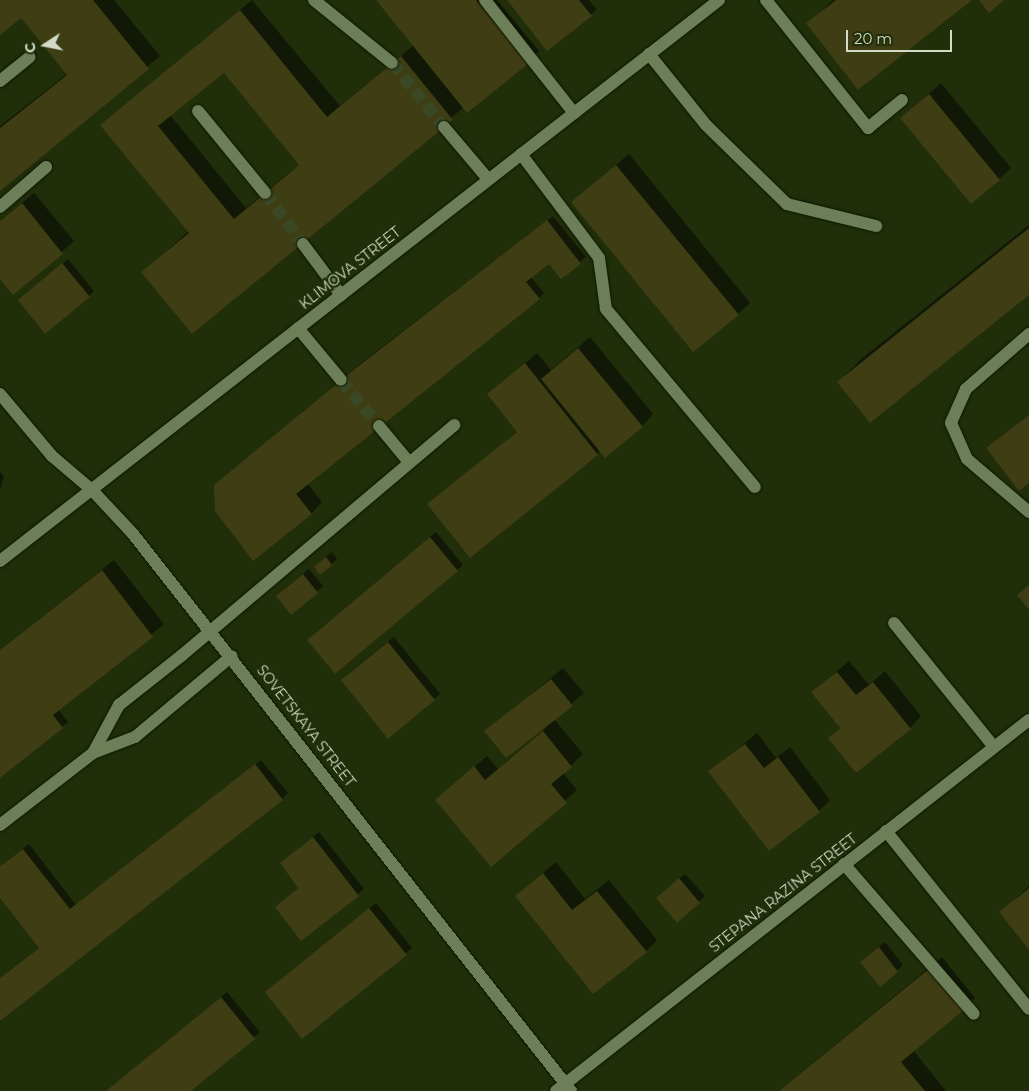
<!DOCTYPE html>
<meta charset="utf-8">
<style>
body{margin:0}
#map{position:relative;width:1029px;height:1091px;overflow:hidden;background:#202e0a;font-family:Montserrat,sans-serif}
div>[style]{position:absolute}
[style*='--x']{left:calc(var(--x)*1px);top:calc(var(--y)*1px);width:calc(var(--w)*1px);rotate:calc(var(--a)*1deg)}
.shadow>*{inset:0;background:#0007}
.building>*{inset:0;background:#3e3d13}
.minor-tunnel>*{height:12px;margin-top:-6px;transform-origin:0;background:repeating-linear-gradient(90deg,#3b4826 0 12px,transparent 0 18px)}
.roads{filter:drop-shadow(0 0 1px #0b1500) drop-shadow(0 0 1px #0b1500)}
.minor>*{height:12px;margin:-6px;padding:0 6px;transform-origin:6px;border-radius:6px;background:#6d7f58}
span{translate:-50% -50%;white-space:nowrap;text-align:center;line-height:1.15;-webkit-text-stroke:4.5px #202e0a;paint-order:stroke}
.street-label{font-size:14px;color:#d1dbc6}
.north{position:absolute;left:20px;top:20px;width:50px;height:50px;-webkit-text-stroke:4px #202e0a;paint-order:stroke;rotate:259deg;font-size:14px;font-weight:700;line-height:20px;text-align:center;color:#d1dbc6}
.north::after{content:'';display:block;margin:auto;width:18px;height:22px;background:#d1dbc6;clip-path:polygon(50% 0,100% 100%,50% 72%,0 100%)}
.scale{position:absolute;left:846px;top:30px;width:106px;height:22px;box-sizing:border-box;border:2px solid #d1dbc6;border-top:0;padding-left:6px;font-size:15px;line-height:18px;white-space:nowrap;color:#d1dbc6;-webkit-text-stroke:4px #202e0a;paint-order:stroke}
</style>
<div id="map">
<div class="shadow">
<i style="clip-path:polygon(0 0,114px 0,160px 56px,0 189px,0 126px,67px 74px,22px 16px,0 33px)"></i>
<i style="clip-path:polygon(evenodd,252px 0,340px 106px,414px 45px,377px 0,497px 0,539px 51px,464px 107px,192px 333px,143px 272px,189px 231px,102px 125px,252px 0,224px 71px,300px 164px,246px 208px,170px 115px,224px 71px)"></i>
<i style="clip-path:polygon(509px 0,589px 0,596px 9px,591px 15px)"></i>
<i style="clip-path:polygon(833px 0,970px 0,808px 24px)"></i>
<i style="clip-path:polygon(941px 83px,1011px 168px,999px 179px,901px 118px)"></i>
<i style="clip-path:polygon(629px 154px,750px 303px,738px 314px,573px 202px)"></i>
<i style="clip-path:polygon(34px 193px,74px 241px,13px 294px,0 278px,0 221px)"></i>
<i style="clip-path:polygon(553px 216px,586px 257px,561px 277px,549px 262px,531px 277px,544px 293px,539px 298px,307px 483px,322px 502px,311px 514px,216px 485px,365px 360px)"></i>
<i style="clip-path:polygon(1029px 225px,1029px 294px,839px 382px,860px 360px)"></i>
<i style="clip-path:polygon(68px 259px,94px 291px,89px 296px,25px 295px)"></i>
<i style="clip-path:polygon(590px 337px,653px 414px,642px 426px,601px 451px,470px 556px,429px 504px,518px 431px,489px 394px,537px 353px,551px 370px)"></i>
<i style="clip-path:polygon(0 472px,4px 476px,0 490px)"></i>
<i style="clip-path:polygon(436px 532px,463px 565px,457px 570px,314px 634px)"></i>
<i style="clip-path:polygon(332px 552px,337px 559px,321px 573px,321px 561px)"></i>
<i style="clip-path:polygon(114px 560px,164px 624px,58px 709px,68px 722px,0 776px,0 650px)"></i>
<i style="clip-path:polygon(309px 569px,323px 586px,291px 613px,283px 590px)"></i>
<i style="clip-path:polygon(394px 637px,440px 694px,434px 699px,348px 674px)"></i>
<i style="clip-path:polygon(849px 661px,869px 685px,885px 671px,921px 716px,910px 728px,829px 738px,840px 727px,813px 692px)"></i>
<i style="clip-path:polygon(563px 668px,584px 693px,554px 719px,583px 754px,563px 773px,577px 790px,491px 865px,437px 800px,487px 756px,498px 769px,545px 729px,486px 731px)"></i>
<i style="clip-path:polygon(757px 733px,776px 758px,790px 747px,830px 800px,819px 811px,710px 772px)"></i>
<i style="clip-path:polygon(261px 760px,288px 793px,282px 799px,0 1020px,0 978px,40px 947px,0 896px,0 866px,29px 844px,76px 905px)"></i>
<i style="clip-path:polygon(319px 832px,364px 889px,302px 939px,276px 907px,299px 887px,287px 858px)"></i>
<i style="clip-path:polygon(556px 862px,585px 899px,609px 880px,657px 940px,646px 951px,516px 896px)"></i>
<i style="clip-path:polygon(685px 874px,705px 896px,677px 921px,663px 892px)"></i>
<i style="clip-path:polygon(1029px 886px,1029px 948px,1001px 912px)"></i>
<i style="clip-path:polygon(376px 903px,412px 948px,302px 1037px,272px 987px)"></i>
<i style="clip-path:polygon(885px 942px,903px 965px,880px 985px,861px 962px)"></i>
<i style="clip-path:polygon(942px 957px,975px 998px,913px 1050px,946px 1091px,779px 1091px)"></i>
<i style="clip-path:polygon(227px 992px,260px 1032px,190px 1091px,107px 1091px)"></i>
</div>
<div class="building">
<i style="clip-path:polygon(0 0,93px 0,149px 69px,0 191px,0 128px,67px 75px,21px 18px,0 35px)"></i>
<i style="clip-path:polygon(376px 0,476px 0,528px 64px,467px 113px)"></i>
<i style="clip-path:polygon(507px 0,579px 0,592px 16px,547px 51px)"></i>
<i style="clip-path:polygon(836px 0,972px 0,858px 90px,806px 23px)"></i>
<i style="clip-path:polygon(979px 0,1004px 0,989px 13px)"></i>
<i style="clip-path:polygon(evenodd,240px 10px,327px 117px,401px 56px,453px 120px,192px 334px,141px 272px,189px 233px,100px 125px,240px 10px,224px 73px,299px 165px,234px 219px,158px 126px,224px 73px)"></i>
<i style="clip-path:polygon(929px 94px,1000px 180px,971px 204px,900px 118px)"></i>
<i style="clip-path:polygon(616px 165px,739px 315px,693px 352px,571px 202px)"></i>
<i style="clip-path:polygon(22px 203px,63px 254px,13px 295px,0 279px,0 221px)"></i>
<i style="clip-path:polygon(547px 220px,581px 264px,561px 279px,549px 264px,526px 282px,540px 299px,296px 494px,312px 514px,253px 561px,215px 511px,214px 485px,356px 368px)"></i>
<i style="clip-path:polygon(1029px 228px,1029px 295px,870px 423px,837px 382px)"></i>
<i style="clip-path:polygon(62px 263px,90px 297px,45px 334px,18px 300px)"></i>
<i style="clip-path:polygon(578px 348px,643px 427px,605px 458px,541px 379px)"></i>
<i style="clip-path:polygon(525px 363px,598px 455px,470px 558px,427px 504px,517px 432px,487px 394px)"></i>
<i style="clip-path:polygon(1029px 415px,1029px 483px,1019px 491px,986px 448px)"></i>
<i style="clip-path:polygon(430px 537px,458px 571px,335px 674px,307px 640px)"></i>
<i style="clip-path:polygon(326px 557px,332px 565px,320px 575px,314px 567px)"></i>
<i style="clip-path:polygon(102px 570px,153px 637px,53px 715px,63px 728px,0 778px,0 650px)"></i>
<i style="clip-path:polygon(303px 574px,318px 593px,291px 615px,276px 596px)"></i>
<i style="clip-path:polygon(1029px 585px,1029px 610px,1017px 595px)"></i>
<i style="clip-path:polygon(388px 642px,435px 700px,388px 739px,341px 680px)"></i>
<i style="clip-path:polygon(837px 672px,856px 695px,873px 682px,911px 729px,856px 773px,828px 738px,840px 728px,811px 692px)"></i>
<i style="clip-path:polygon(551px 679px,573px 706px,506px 758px,484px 731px)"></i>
<i style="clip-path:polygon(543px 731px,572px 767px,551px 784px,567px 803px,491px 867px,435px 800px,474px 766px,485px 780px)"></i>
<i style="clip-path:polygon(745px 744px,764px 768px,778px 757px,820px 812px,769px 851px,708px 771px)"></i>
<i style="clip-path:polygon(255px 764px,283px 800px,0 1021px,0 978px,39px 948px,0 898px,0 866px,23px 849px,70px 909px)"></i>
<i style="clip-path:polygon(313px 837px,359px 896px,301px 941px,275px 907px,298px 888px,280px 863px)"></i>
<i style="clip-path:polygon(543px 873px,572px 910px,597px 891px,647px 952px,593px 994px,515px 896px)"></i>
<i style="clip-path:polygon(679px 878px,700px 903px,677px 923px,656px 898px)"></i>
<i style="clip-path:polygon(1029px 888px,1029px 950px,999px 912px)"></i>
<i style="clip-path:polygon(369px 908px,407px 955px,302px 1039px,265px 992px)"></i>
<i style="clip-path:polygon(879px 947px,898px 972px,880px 987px,860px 962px)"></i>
<i style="clip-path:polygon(930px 968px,964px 1010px,901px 1062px,925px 1091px,779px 1091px)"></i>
<i style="clip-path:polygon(221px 997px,255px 1039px,191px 1091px,106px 1091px)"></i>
</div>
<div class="minor-tunnel">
<i style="--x:392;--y:63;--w:82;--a:50.9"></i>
<i style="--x:265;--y:193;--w:64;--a:53.3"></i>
<i style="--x:341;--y:380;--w:60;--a:50.4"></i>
</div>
<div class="roads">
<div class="minor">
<i style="--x:314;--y:0;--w:100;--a:38.9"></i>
<i style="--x:485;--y:0;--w:144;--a:51.8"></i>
<i style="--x:766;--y:0;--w:164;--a:51.4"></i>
<i style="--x:868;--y:128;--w:44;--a:-39.5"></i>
<i style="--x:649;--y:54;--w:91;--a:51.2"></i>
<i style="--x:706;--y:125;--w:113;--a:44.3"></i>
<i style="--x:787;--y:204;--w:92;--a:13.9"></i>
<i style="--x:0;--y:81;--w:38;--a:-39"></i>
<i style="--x:198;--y:111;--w:106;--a:50.7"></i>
<i style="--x:444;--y:127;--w:68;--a:49.8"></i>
<i style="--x:521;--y:154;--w:130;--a:53.1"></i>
<i style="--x:599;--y:258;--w:51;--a:82.2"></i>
<i style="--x:606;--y:309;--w:232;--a:50.1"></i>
<i style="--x:0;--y:207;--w:61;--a:-41"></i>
<i style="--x:303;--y:244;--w:64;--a:53.3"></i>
<i style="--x:298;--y:328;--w:67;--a:50.4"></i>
<i style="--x:1029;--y:334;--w:84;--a:138.9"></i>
<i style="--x:966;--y:389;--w:37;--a:114"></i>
<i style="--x:951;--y:423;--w:39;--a:66"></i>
<i style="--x:967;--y:459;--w:82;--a:40.5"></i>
<i style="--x:0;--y:394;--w:81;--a:50"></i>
<i style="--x:52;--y:456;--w:52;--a:40.4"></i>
<i style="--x:92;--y:490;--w:60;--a:47"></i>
<i style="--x:133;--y:534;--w:709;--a:51.82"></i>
<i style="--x:379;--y:426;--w:45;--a:50.4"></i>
<i style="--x:0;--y:561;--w:912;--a:-37.96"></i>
<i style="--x:894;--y:623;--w:159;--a:51.1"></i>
<i style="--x:93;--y:753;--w:45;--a:-20.9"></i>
<i style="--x:135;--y:737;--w:126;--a:-39.9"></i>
<i style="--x:0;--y:825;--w:118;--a:-37.7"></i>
<i style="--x:93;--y:753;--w:55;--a:-61.6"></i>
<i style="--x:119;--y:705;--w:79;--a:-38.3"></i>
<i style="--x:181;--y:656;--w:358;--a:-40.2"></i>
<i style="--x:886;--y:831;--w:228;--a:51.2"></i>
<i style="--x:844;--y:864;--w:198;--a:49.1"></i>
<i style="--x:556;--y:1091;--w:601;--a:-38.11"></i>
</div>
</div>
<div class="street-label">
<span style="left:350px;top:268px;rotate:-38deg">KLIMOVA STREET</span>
<span style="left:306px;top:726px;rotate:52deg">SOVETSKAYA STREET</span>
<span style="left:783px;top:893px;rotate:-38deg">STEPANA RAZINA STREET</span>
</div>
<div class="north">С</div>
<div class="scale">20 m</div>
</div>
